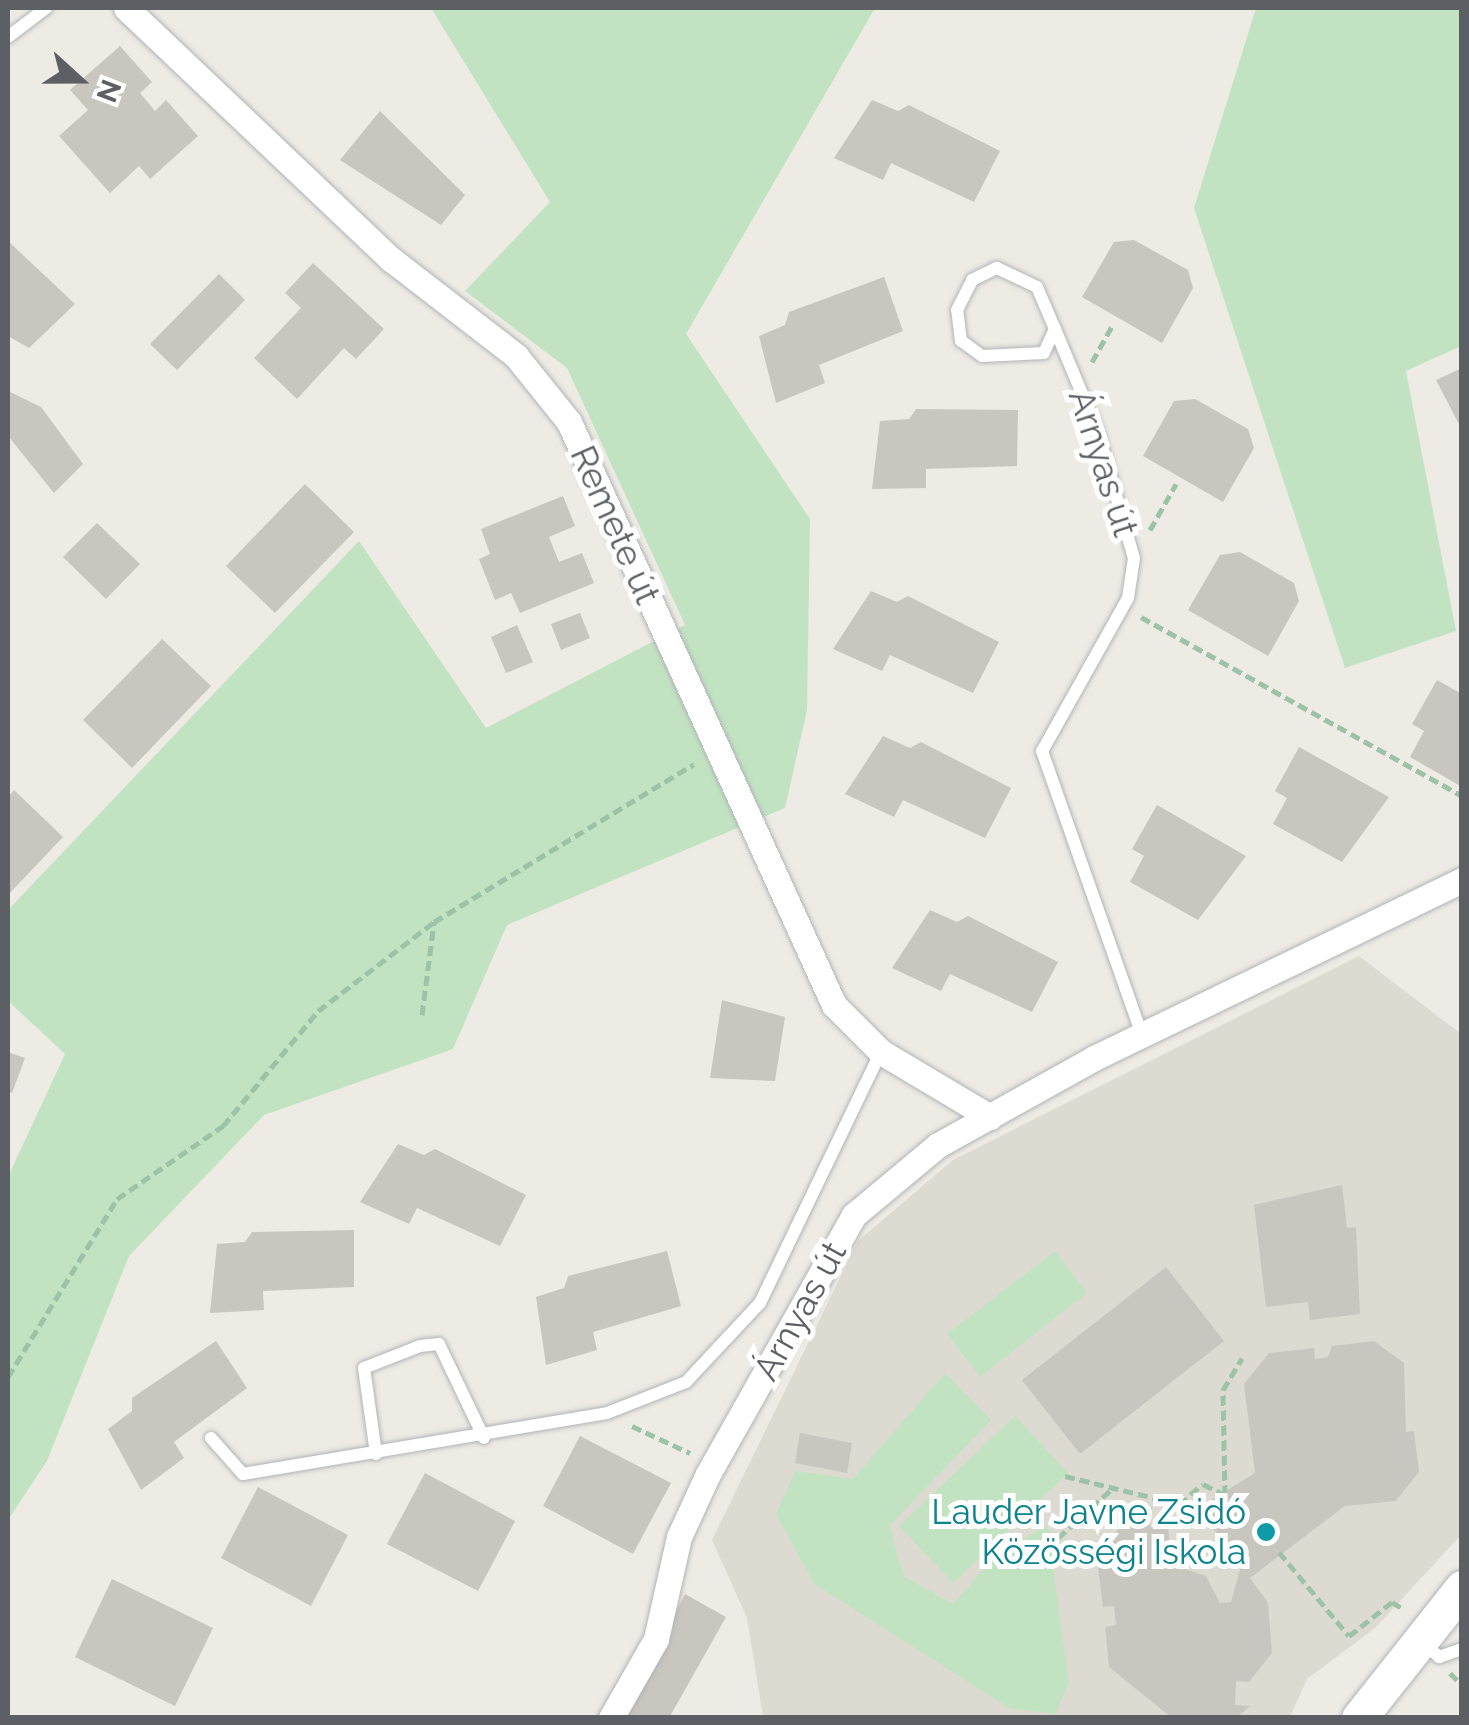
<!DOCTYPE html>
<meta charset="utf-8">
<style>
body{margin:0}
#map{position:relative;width:1469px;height:1725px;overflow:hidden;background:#edebe4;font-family:Raleway,sans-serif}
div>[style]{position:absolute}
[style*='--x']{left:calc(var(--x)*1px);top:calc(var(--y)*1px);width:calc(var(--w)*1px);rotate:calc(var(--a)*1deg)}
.education>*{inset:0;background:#dddad2}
.green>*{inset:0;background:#c2e3c2}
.building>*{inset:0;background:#c9c6c0}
.path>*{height:5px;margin-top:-2.5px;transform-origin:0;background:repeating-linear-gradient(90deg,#9cc3a7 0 10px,transparent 0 15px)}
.roads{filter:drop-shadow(0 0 2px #b1b4b8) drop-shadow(0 0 2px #b1b4b8)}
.lane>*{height:12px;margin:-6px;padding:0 6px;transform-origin:6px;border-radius:6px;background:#fff}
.street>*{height:25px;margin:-12.5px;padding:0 12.5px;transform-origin:12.5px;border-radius:12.5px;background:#fff}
.secondary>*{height:35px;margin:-17.5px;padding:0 17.5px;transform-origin:17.5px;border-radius:17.5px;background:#fff}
.dots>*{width:28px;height:28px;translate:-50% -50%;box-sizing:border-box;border:5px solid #fff;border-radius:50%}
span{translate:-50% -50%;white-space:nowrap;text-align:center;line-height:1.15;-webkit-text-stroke:10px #fff;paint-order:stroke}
.street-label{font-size:35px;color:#5c5f63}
.culture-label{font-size:35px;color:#0d838f}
.right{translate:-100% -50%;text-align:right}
.frame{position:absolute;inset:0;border:10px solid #5c5f63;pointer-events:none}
.north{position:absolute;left:30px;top:30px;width:100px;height:100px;-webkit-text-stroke:8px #fff;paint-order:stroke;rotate:111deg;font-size:28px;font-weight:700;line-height:40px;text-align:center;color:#5c5f63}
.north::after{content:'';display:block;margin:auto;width:35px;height:45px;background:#5c5f63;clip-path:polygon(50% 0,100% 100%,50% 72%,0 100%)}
</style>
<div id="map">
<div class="education">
<i style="clip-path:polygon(1359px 956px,1461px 1034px,1461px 1535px,1375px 1628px,1307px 1679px,1290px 1717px,763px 1717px,747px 1618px,712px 1540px,858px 1241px,953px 1160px)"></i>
</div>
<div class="green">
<i style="clip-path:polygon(431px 8px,875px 8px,686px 334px,810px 519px,807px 710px,785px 808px,507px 925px,453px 1049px,264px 1115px,129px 1256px,47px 1461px,8px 1520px,8px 1177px,65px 1054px,8px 1001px,8px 910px,359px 541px,486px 728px,685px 625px,567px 368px,465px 291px,550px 202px)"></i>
<i style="clip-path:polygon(1256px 8px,1461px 8px,1461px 346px,1406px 371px,1456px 631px,1345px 668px,1194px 208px)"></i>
<i style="clip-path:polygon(1055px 1251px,1087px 1293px,980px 1377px,947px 1334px)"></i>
<i style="clip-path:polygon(945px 1373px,991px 1420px,890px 1525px,898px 1559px,905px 1577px,953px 1604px,997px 1554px,1045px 1526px,1068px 1549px,1053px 1567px,1069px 1683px,1055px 1714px,1009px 1708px,814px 1584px,776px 1514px,795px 1471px,853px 1479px)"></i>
<i style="clip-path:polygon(1015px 1416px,1068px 1473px,953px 1583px,899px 1526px)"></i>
</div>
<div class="building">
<i style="clip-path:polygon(120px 46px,152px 82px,140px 93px,155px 111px,166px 100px,198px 136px,150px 179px,139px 166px,110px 193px,59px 136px,88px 110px,70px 90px)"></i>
<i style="clip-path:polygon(872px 100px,898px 111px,909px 105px,1000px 151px,974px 202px,891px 163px,883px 180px,834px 158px)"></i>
<i style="clip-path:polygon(380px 111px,465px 195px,441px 225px,340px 160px)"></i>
<i style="clip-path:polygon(1134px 240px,1188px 270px,1193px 288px,1162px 343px,1082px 297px,1114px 242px)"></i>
<i style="clip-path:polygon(8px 241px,75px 304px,29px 348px,8px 336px)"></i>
<i style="clip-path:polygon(313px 263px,384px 329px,356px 359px,344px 348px,297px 399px,254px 358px,301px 308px,285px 293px)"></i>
<i style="clip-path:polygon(219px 274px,245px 300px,177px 370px,150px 344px)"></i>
<i style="clip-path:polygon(884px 277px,903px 331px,819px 365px,825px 383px,776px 403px,759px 336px,785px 325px,789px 312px)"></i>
<i style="clip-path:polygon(1462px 368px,1462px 430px,1436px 380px)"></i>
<i style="clip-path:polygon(8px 391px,41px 407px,83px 464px,54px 493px,8px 436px)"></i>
<i style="clip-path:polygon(1195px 399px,1248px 429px,1254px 448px,1223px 502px,1143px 456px,1174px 401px)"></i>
<i style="clip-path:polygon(916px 409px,1018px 410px,1017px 466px,926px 469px,926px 488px,872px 489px,880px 421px,909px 419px)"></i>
<i style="clip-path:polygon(305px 484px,354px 532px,275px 613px,226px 566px)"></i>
<i style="clip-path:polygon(563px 496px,575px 526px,549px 537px,559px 562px,582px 553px,594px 583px,520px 613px,511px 593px,495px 600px,479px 559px,490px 554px,481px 529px)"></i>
<i style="clip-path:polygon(97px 523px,140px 564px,106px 599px,63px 557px)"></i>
<i style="clip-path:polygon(1240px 552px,1294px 583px,1299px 601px,1268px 656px,1188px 610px,1220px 555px)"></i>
<i style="clip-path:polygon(871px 591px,897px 602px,908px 596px,999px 642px,973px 693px,890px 655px,882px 671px,833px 649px)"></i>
<i style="clip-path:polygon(580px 613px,590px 638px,561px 650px,551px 624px)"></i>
<i style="clip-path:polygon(517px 625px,533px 662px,506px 673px,491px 637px)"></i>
<i style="clip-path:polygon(162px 639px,211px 686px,132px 768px,83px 720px)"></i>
<i style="clip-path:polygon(1437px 680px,1462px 694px,1462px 787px,1410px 757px,1424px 731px,1412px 724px)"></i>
<i style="clip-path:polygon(883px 736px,910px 748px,921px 742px,1011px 788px,985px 838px,903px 800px,894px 817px,845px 794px)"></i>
<i style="clip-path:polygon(1299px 747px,1389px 797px,1342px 862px,1273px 824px,1287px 798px,1275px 791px)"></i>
<i style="clip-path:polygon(14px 790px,63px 837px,8px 895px,8px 797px)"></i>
<i style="clip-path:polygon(1157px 805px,1246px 856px,1198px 920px,1130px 882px,1144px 856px,1132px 849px)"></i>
<i style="clip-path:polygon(930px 910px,957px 922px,968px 916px,1058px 962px,1032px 1012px,950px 974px,941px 991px,892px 968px)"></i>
<i style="clip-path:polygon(722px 1000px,785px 1017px,775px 1081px,710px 1078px)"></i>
<i style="clip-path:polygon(8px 1052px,25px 1058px,12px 1093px,8px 1091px)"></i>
<i style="clip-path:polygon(398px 1144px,424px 1155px,435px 1149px,526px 1195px,500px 1246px,417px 1208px,409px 1224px,360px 1202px)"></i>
<i style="clip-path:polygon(1342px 1185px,1347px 1228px,1356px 1227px,1360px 1314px,1310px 1320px,1308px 1302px,1266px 1307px,1254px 1205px)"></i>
<i style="clip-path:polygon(354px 1230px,354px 1287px,263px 1291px,264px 1310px,210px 1313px,217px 1244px,245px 1242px,252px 1232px)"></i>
<i style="clip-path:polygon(667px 1251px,681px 1306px,593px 1332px,597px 1350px,546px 1365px,536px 1297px,564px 1288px,568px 1276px)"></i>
<i style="clip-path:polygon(1166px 1267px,1224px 1341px,1080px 1454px,1022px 1380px)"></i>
<i style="clip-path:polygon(216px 1341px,247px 1388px,174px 1442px,184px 1458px,141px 1490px,108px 1429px,132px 1411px,132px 1398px)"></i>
<i style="clip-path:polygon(1374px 1341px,1404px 1363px,1406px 1432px,1414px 1431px,1419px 1472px,1396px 1501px,1345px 1506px,1250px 1578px,1268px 1603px,1272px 1653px,1249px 1682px,1236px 1681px,1235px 1705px,1250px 1706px,1236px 1718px,1172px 1718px,1109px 1667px,1105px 1627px,1116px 1625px,1114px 1606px,1103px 1607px,1097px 1559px,1120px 1527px,1168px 1524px,1171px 1564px,1206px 1576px,1220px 1603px,1231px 1602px,1241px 1566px,1198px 1508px,1255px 1473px,1244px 1384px,1269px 1353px,1314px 1348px,1315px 1359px,1328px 1357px,1332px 1346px)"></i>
<i style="clip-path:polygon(800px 1433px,852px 1443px,847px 1473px,795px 1463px)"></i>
<i style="clip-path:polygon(580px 1436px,671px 1483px,633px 1554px,543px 1506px)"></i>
<i style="clip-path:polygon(425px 1473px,515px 1521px,478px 1591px,387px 1544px)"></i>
<i style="clip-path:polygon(258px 1487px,348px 1535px,311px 1606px,221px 1558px)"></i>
<i style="clip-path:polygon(112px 1579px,213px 1628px,175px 1706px,75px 1657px)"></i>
<i style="clip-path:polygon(685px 1594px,726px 1617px,669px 1718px,624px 1718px)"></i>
</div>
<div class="path">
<i style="--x:1092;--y:362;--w:41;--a:-60.9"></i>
<i style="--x:1150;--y:530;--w:53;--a:-60.5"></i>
<i style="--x:1141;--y:617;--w:368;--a:29.1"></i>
<i style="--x:422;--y:1015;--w:94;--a:-82.6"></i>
<i style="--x:434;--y:922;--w:304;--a:-31.3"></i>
<i style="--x:8;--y:1377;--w:209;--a:-58.5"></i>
<i style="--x:117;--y:1199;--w:129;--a:-34.6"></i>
<i style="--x:223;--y:1126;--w:149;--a:-50.4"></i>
<i style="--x:318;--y:1011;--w:146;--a:-37.5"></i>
<i style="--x:632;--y:1426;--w:64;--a:25"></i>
<i style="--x:1065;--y:1476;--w:117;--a:13.8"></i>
<i style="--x:1179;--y:1504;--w:31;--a:-40"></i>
<i style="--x:1203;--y:1484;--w:25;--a:27"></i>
<i style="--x:1225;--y:1495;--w:105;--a:-91.1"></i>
<i style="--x:1223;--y:1390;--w:37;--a:-59"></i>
<i style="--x:1058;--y:1538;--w:74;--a:-42.3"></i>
<i style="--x:1279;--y:1552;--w:109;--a:50.2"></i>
<i style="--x:1349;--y:1636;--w:55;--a:-38.3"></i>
<i style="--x:1392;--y:1602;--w:15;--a:32"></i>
<i style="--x:1450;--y:1673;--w:17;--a:45"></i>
</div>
<div class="roads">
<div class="lane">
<i style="--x:8;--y:37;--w:48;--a:-37.3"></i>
<i style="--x:1055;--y:329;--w:26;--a:115"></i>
<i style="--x:1044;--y:353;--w:62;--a:177.2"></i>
<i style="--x:982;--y:356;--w:26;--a:-144"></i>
<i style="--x:961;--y:341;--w:31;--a:-97"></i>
<i style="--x:957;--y:310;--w:34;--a:-63"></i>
<i style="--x:972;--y:280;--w:28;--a:-26"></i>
<i style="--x:997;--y:268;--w:44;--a:25.4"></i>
<i style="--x:1037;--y:287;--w:46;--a:66.8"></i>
<i style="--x:1055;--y:329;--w:112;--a:67.3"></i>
<i style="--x:1098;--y:432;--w:131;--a:74.1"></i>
<i style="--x:1134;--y:558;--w:40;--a:98.5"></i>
<i style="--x:1128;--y:598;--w:176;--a:119.3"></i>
<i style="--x:1042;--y:751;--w:304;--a:70.6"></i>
<i style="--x:211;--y:1438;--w:48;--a:48.4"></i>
<i style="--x:243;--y:1474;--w:369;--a:-9.5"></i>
<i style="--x:607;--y:1413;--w:85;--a:-21.4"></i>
<i style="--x:686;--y:1382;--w:108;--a:-46.9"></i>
<i style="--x:760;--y:1303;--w:279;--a:-64.3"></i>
<i style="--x:376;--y:1454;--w:87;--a:-97.9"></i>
<i style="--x:364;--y:1368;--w:60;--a:-21.4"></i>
<i style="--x:420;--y:1346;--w:19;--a:-6"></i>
<i style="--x:439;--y:1344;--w:104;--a:64.4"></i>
<i style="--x:1424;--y:1643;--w:21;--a:43"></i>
<i style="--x:1439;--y:1657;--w:24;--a:-19"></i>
</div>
<div class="street">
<i style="--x:126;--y:8;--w:366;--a:43.5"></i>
<i style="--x:392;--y:260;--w:157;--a:37.7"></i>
<i style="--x:516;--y:356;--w:85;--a:51.2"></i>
<i style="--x:569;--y:422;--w:640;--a:65.56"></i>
<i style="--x:834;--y:1005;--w:66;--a:45"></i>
<i style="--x:881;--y:1052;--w:127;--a:30.8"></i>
<i style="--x:611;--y:1718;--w:91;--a:-60.3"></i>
<i style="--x:656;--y:1639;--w:105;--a:-77.3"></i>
<i style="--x:679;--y:1537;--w:69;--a:-65.3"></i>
<i style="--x:708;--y:1474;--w:297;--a:-60.6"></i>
<i style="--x:854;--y:1215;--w:109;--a:-39.8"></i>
<i style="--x:938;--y:1145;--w:179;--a:-29.1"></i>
<i style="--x:1094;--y:1058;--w:409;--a:-25.8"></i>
</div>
<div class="secondary">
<i style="--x:1359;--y:1718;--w:166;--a:-51.6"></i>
</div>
</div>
<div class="dots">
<i style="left:1266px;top:1532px;background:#0f9aa8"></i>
</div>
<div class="street-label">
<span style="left:1103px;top:463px;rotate:72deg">Árnyas út</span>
<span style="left:615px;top:525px;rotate:66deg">Remete út</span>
<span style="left:800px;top:1311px;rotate:-61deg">Árnyas út</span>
</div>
<div class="culture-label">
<span class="right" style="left:1246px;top:1532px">Lauder Javne Zsidó<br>Közösségi Iskola</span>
</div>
<div class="frame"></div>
<div class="north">N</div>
</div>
